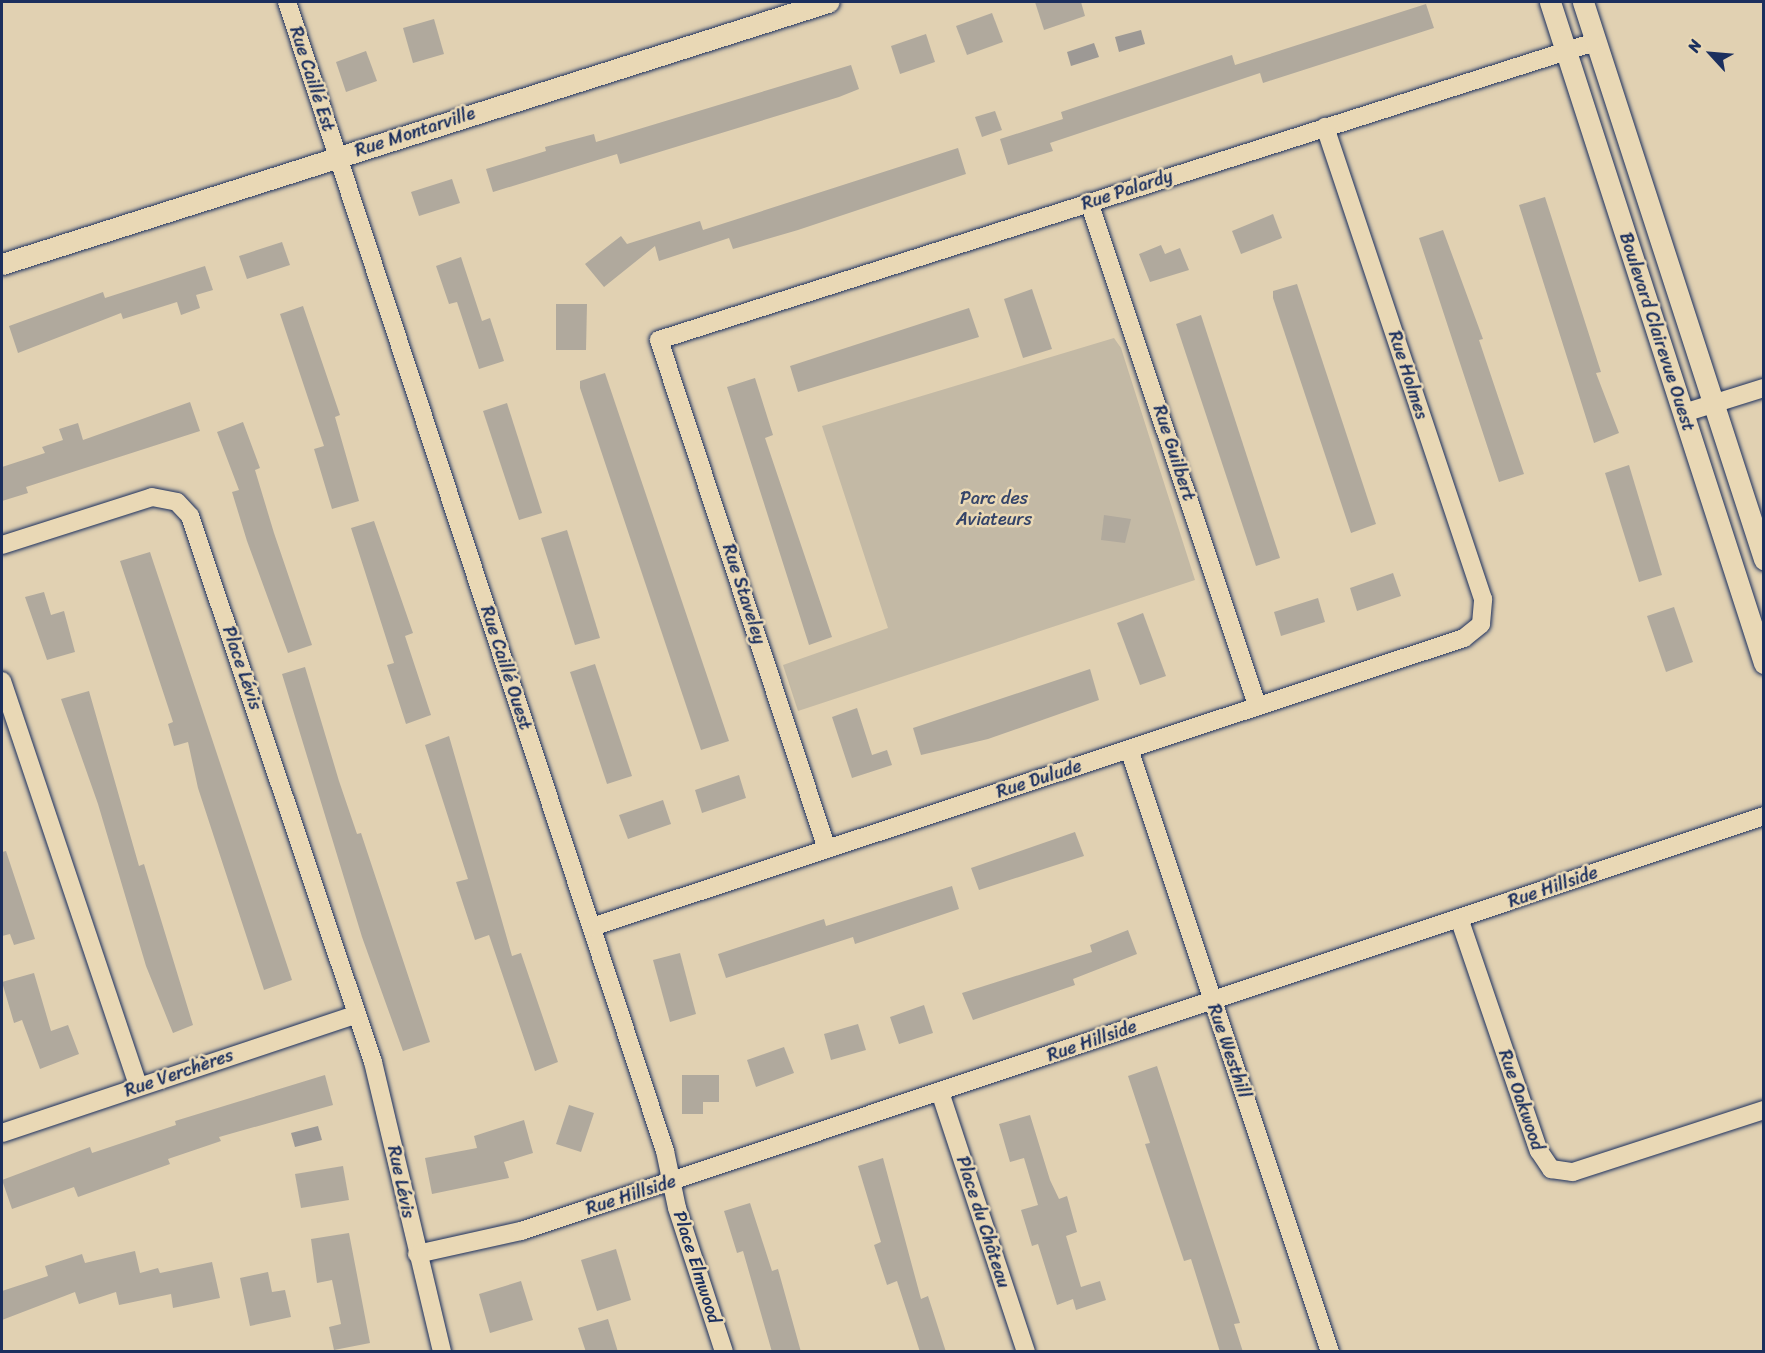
<!DOCTYPE html>
<meta charset="utf-8">
<style>
body{margin:0}
#map{position:relative;width:1765px;height:1353px;overflow:hidden;background:#e1d1b2;font-family:Sriracha,sans-serif}
div>[style]{position:absolute}
[style*='--x']{left:calc(var(--x)*1px);top:calc(var(--y)*1px);width:calc(var(--w)*1px);rotate:calc(var(--a)*1deg)}
.green>*{inset:0;background:#c3b9a5}
.water>*{inset:0;background:#9d9995}
.building>*{inset:0;background:#b0a99d}
.roads{filter:drop-shadow(0 0 2px #1b2f5e) drop-shadow(0 0 2px #1b2f5e)}
.minor>*{height:18px;margin:-9px;padding:0 9px;transform-origin:9px;border-radius:9px;background:#e9d8b5}
.tertiary>*{height:21px;margin:-10.5px;padding:0 10.5px;transform-origin:10.5px;border-radius:10.5px;background:#e9d8b5}
span{translate:-50% -50%;white-space:nowrap;text-align:center;line-height:1.15;-webkit-text-stroke:5px #e9d8b5;paint-order:stroke}
.street-label{font-size:18px;color:#1b2f5e}
.park-label{font-size:18px;color:#344469}
.frame{position:absolute;inset:0;border:3px solid #1b2f5e;pointer-events:none}
.north{position:absolute;left:1681px;top:24px;width:60px;height:60px;-webkit-text-stroke:4px #e9d8b5;paint-order:stroke;rotate:296deg;font-size:16px;font-weight:700;line-height:24px;text-align:center;color:#1b2f5e}
.north::after{content:'';display:block;margin:auto;width:21px;height:27px;background:#1b2f5e;clip-path:polygon(50% 0,100% 100%,50% 72%,0 100%)}
</style>
<div id="map">
<div class="green">
<i style="clip-path:polygon(1114px 338px,1121px 348px,1195px 580px,798px 711px,783px 665px,888px 628px,822px 426px)"></i>
</div>
<div class="water">
<i style="clip-path:polygon(1141px 30px,1145px 44px,1119px 52px,1115px 37px)"></i>
<i style="clip-path:polygon(1094px 43px,1099px 57px,1071px 66px,1067px 52px)"></i>
<i style="clip-path:polygon(318px 1126px,322px 1140px,295px 1147px,291px 1133px)"></i>
</div>
<div class="building">
<i style="clip-path:polygon(1035px 2px,1081px 2px,1085px 16px,1044px 30px)"></i>
<i style="clip-path:polygon(1426px 4px,1434px 28px,1263px 83px,1260px 73px,1050px 143px,1053px 151px,1008px 165px,1000px 139px,1063px 119px,1061px 112px,1232px 55px,1235px 65px)"></i>
<i style="clip-path:polygon(992px 13px,1003px 42px,967px 55px,956px 26px)"></i>
<i style="clip-path:polygon(434px 19px,444px 54px,413px 63px,403px 28px)"></i>
<i style="clip-path:polygon(926px 34px,935px 62px,900px 74px,891px 46px)"></i>
<i style="clip-path:polygon(366px 51px,377px 81px,346px 92px,336px 62px)"></i>
<i style="clip-path:polygon(851px 65px,859px 89px,839px 97px,620px 164px,617px 154px,493px 192px,486px 169px,546px 151px,545px 147px,594px 134px,596px 142px)"></i>
<i style="clip-path:polygon(995px 111px,1002px 130px,982px 137px,975px 117px)"></i>
<i style="clip-path:polygon(958px 148px,966px 174px,798px 230px,733px 249px,729px 238px,659px 261px,655px 246px,604px 287px,585px 264px,621px 236px,627px 244px,700px 221px,703px 230px)"></i>
<i style="clip-path:polygon(452px 179px,460px 203px,419px 216px,411px 192px)"></i>
<i style="clip-path:polygon(1545px 197px,1601px 372px,1596px 373px,1619px 433px,1594px 443px,1519px 205px)"></i>
<i style="clip-path:polygon(1273px 214px,1282px 238px,1241px 254px,1232px 231px)"></i>
<i style="clip-path:polygon(1443px 230px,1483px 339px,1479px 340px,1524px 474px,1499px 482px,1419px 238px)"></i>
<i style="clip-path:polygon(282px 242px,290px 265px,247px 279px,239px 256px)"></i>
<i style="clip-path:polygon(1161px 245px,1165px 254px,1180px 248px,1189px 270px,1150px 282px,1139px 254px)"></i>
<i style="clip-path:polygon(461px 257px,482px 321px,490px 318px,504px 361px,479px 369px,457px 302px,449px 304px,436px 266px)"></i>
<i style="clip-path:polygon(205px 266px,213px 290px,196px 295px,200px 308px,181px 315px,177px 302px,123px 319px,121px 313px,18px 353px,9px 326px,103px 292px,105px 298px)"></i>
<i style="clip-path:polygon(1297px 284px,1376px 524px,1351px 533px,1273px 298px,1273px 291px)"></i>
<i style="clip-path:polygon(1032px 289px,1052px 349px,1023px 358px,1004px 299px)"></i>
<i style="clip-path:polygon(556px 304px,587px 304px,586px 350px,556px 350px)"></i>
<i style="clip-path:polygon(303px 306px,340px 415px,335px 417px,359px 501px,332px 509px,314px 449px,324px 446px,280px 314px)"></i>
<i style="clip-path:polygon(969px 308px,979px 337px,798px 392px,790px 366px)"></i>
<i style="clip-path:polygon(1201px 315px,1280px 558px,1256px 566px,1176px 324px)"></i>
<i style="clip-path:polygon(605px 373px,729px 741px,701px 750px,580px 388px,580px 381px)"></i>
<i style="clip-path:polygon(755px 378px,773px 435px,765px 438px,832px 637px,809px 645px,727px 387px)"></i>
<i style="clip-path:polygon(190px 402px,200px 431px,26px 487px,28px 493px,2px 501px,2px 467px,45px 453px,42px 447px,63px 440px,59px 429px,78px 423px,83px 440px)"></i>
<i style="clip-path:polygon(507px 403px,542px 513px,519px 520px,483px 411px)"></i>
<i style="clip-path:polygon(243px 422px,260px 468px,255px 470px,274px 533px,312px 645px,288px 653px,247px 541px,232px 492px,239px 490px,217px 432px)"></i>
<i style="clip-path:polygon(1629px 465px,1662px 575px,1639px 582px,1605px 473px)"></i>
<i style="clip-path:polygon(1104px 515px,1131px 519px,1125px 543px,1101px 540px)"></i>
<i style="clip-path:polygon(374px 521px,413px 633px,405px 636px,431px 715px,406px 724px,387px 665px,394px 663px,351px 528px)"></i>
<i style="clip-path:polygon(567px 530px,600px 638px,575px 645px,541px 538px)"></i>
<i style="clip-path:polygon(150px 552px,292px 980px,264px 990px,198px 788px,188px 742px,174px 746px,168px 724px,173px 722px,120px 561px)"></i>
<i style="clip-path:polygon(1393px 573px,1401px 596px,1357px 611px,1350px 588px)"></i>
<i style="clip-path:polygon(44px 592px,51px 615px,64px 611px,75px 652px,47px 660px,25px 597px)"></i>
<i style="clip-path:polygon(1318px 598px,1325px 622px,1281px 636px,1274px 612px)"></i>
<i style="clip-path:polygon(1674px 607px,1693px 662px,1666px 672px,1647px 616px)"></i>
<i style="clip-path:polygon(1143px 613px,1166px 676px,1140px 685px,1117px 623px)"></i>
<i style="clip-path:polygon(595px 664px,632px 776px,607px 784px,570px 672px)"></i>
<i style="clip-path:polygon(305px 667px,339px 781px,357px 834px,361px 833px,430px 1042px,403px 1051px,362px 937px,282px 674px)"></i>
<i style="clip-path:polygon(1090px 669px,1099px 700px,988px 739px,921px 755px,913px 728px)"></i>
<i style="clip-path:polygon(89px 691px,139px 866px,144px 864px,193px 1025px,173px 1033px,146px 966px,98px 804px,61px 699px)"></i>
<i style="clip-path:polygon(857px 708px,872px 755px,887px 750px,892px 765px,852px 778px,832px 717px)"></i>
<i style="clip-path:polygon(449px 736px,512px 956px,521px 953px,558px 1062px,535px 1071px,489px 935px,475px 940px,456px 882px,468px 879px,425px 745px)"></i>
<i style="clip-path:polygon(739px 775px,746px 798px,702px 813px,695px 790px)"></i>
<i style="clip-path:polygon(663px 800px,671px 824px,628px 839px,619px 815px)"></i>
<i style="clip-path:polygon(1075px 832px,1084px 856px,979px 890px,971px 868px)"></i>
<i style="clip-path:polygon(6px 851px,35px 939px,14px 945px,10px 934px,2px 936px,2px 852px)"></i>
<i style="clip-path:polygon(952px 886px,959px 909px,855px 944px,853px 937px,726px 978px,718px 954px,824px 919px,826px 926px)"></i>
<i style="clip-path:polygon(1128px 930px,1137px 954px,1073px 979px,1075px 985px,973px 1020px,962px 993px,1092px 952px,1090px 945px)"></i>
<i style="clip-path:polygon(680px 953px,696px 1014px,670px 1022px,653px 960px)"></i>
<i style="clip-path:polygon(34px 973px,51px 1031px,68px 1025px,79px 1054px,40px 1069px,22px 1020px,14px 1023px,2px 982px)"></i>
<i style="clip-path:polygon(924px 1005px,933px 1033px,899px 1044px,890px 1017px)"></i>
<i style="clip-path:polygon(858px 1024px,866px 1050px,831px 1060px,824px 1034px)"></i>
<i style="clip-path:polygon(784px 1047px,794px 1073px,756px 1087px,747px 1060px)"></i>
<i style="clip-path:polygon(1157px 1066px,1240px 1323px,1234px 1324px,1243px 1352px,1220px 1352px,1191px 1259px,1184px 1261px,1145px 1144px,1150px 1143px,1128px 1076px)"></i>
<i style="clip-path:polygon(325px 1075px,333px 1105px,219px 1137px,221px 1141px,168px 1159px,170px 1164px,78px 1197px,74px 1187px,12px 1209px,2px 1180px,90px 1147px,92px 1153px,176px 1125px,175px 1121px)"></i>
<i style="clip-path:polygon(682px 1075px,719px 1075px,719px 1102px,703px 1102px,703px 1114px,682px 1114px)"></i>
<i style="clip-path:polygon(569px 1105px,594px 1113px,581px 1152px,556px 1144px)"></i>
<i style="clip-path:polygon(1030px 1115px,1050px 1180px,1059px 1199px,1067px 1196px,1077px 1232px,1066px 1236px,1081px 1287px,1100px 1281px,1106px 1300px,1076px 1310px,1073px 1299px,1057px 1305px,1038px 1244px,1032px 1246px,1021px 1210px,1038px 1205px,1024px 1158px,1010px 1162px,999px 1124px)"></i>
<i style="clip-path:polygon(524px 1120px,533px 1153px,504px 1162px,509px 1178px,432px 1194px,425px 1158px,477px 1148px,474px 1136px)"></i>
<i style="clip-path:polygon(883px 1158px,921px 1299px,928px 1296px,946px 1352px,920px 1352px,897px 1281px,887px 1285px,874px 1245px,881px 1242px,858px 1166px)"></i>
<i style="clip-path:polygon(343px 1166px,349px 1200px,301px 1208px,295px 1174px)"></i>
<i style="clip-path:polygon(750px 1203px,772px 1271px,778px 1269px,801px 1352px,772px 1352px,743px 1251px,737px 1253px,724px 1211px)"></i>
<i style="clip-path:polygon(349px 1233px,370px 1343px,334px 1350px,329px 1327px,341px 1324px,332px 1280px,317px 1283px,311px 1239px)"></i>
<i style="clip-path:polygon(616px 1249px,631px 1300px,597px 1311px,581px 1260px)"></i>
<i style="clip-path:polygon(135px 1251px,140px 1273px,158px 1268px,160px 1273px,212px 1262px,220px 1298px,173px 1308px,171px 1294px,119px 1305px,116px 1292px,79px 1304px,75px 1292px,2px 1320px,2px 1291px,48px 1276px,45px 1266px,82px 1254px,85px 1263px)"></i>
<i style="clip-path:polygon(268px 1272px,272px 1292px,285px 1290px,291px 1317px,250px 1326px,240px 1278px)"></i>
<i style="clip-path:polygon(521px 1281px,533px 1320px,490px 1333px,479px 1294px)"></i>
<i style="clip-path:polygon(608px 1319px,618px 1352px,586px 1352px,578px 1328px)"></i>
</div>
<div class="roads">
<div class="minor">
<i style="--x:287;--y:2;--w:1210;--a:71.79"></i>
<i style="--x:665;--y:1151;--w:58;--a:78.1"></i>
<i style="--x:677;--y:1208;--w:151;--a:71.9"></i>
<i style="--x:1089;--y:202;--w:530;--a:71.53"></i>
<i style="--x:1684;--y:413;--w:84;--a:-17.4"></i>
<i style="--x:2;--y:545;--w:157;--a:-17.7"></i>
<i style="--x:152;--y:497;--w:25;--a:11"></i>
<i style="--x:177;--y:502;--w:19;--a:47"></i>
<i style="--x:190;--y:516;--w:576;--a:71.47"></i>
<i style="--x:373;--y:1062;--w:298;--a:76.6"></i>
<i style="--x:2;--y:681;--w:428;--a:71.4"></i>
<i style="--x:1129;--y:749;--w:636;--a:71.57"></i>
<i style="--x:827;--y:849;--w:536;--a:-108.27"></i>
<i style="--x:659;--y:340;--w:982;--a:-17.66"></i>
<i style="--x:1459;--y:918;--w:246;--a:71.1"></i>
<i style="--x:1539;--y:1151;--w:22;--a:56"></i>
<i style="--x:1551;--y:1169;--w:22;--a:8"></i>
<i style="--x:1573;--y:1172;--w:201;--a:-18"></i>
<i style="--x:592;--y:927;--w:919;--a:-18.34"></i>
<i style="--x:1464;--y:638;--w:22;--a:-39"></i>
<i style="--x:1481;--y:624;--w:25;--a:-85"></i>
<i style="--x:1483;--y:599;--w:498;--a:-108.5"></i>
<i style="--x:940;--y:1092;--w:274;--a:71.7"></i>
<i style="--x:2;--y:1133;--w:374;--a:-18.5"></i>
<i style="--x:417;--y:1254;--w:107;--a:-12.5"></i>
<i style="--x:521;--y:1231;--w:1310;--a:-18.46"></i>
</div>
<div class="tertiary">
<i style="--x:1550;--y:2;--w:695;--a:72.06"></i>
<i style="--x:1583;--y:2;--w:586;--a:72"></i>
<i style="--x:2;--y:264;--w:867;--a:-17.6"></i>
</div>
</div>
<div class="street-label">
<span style="left:312px;top:79px;rotate:72deg">Rue Caillé Est</span>
<span style="left:415px;top:132px;rotate:-18deg">Rue Montarville</span>
<span style="left:1127px;top:190px;rotate:-18deg">Rue Palardy</span>
<span style="left:1657px;top:332px;rotate:72deg">Boulevard Clairevue Ouest</span>
<span style="left:1408px;top:375px;rotate:72deg">Rue Holmes</span>
<span style="left:1174px;top:453px;rotate:72deg">Rue Guilbert</span>
<span style="left:744px;top:594px;rotate:72deg">Rue Staveley</span>
<span style="left:242px;top:668px;rotate:71deg">Place Lévis</span>
<span style="left:506px;top:668px;rotate:72deg">Rue Caillé Ouest</span>
<span style="left:1039px;top:779px;rotate:-18deg">Rue Dulude</span>
<span style="left:1553px;top:887px;rotate:-19deg">Rue Hillside</span>
<span style="left:1092px;top:1041px;rotate:-19deg">Rue Hillside</span>
<span style="left:1229px;top:1051px;rotate:71deg">Rue Westhill</span>
<span style="left:179px;top:1073px;rotate:-19deg">Rue Verchères</span>
<span style="left:1521px;top:1100px;rotate:71deg">Rue Oakwood</span>
<span style="left:401px;top:1182px;rotate:78deg">Rue Lévis</span>
<span style="left:631px;top:1195px;rotate:-18deg">Rue Hillside</span>
<span style="left:983px;top:1222px;rotate:72deg">Place du Château</span>
<span style="left:697px;top:1267px;rotate:72deg">Place Elmwood</span>
</div>
<div class="park-label">
<span style="left:994px;top:509px">Parc des<br>Aviateurs</span>
</div>
<div class="frame"></div>
<div class="north">N</div>
</div>
